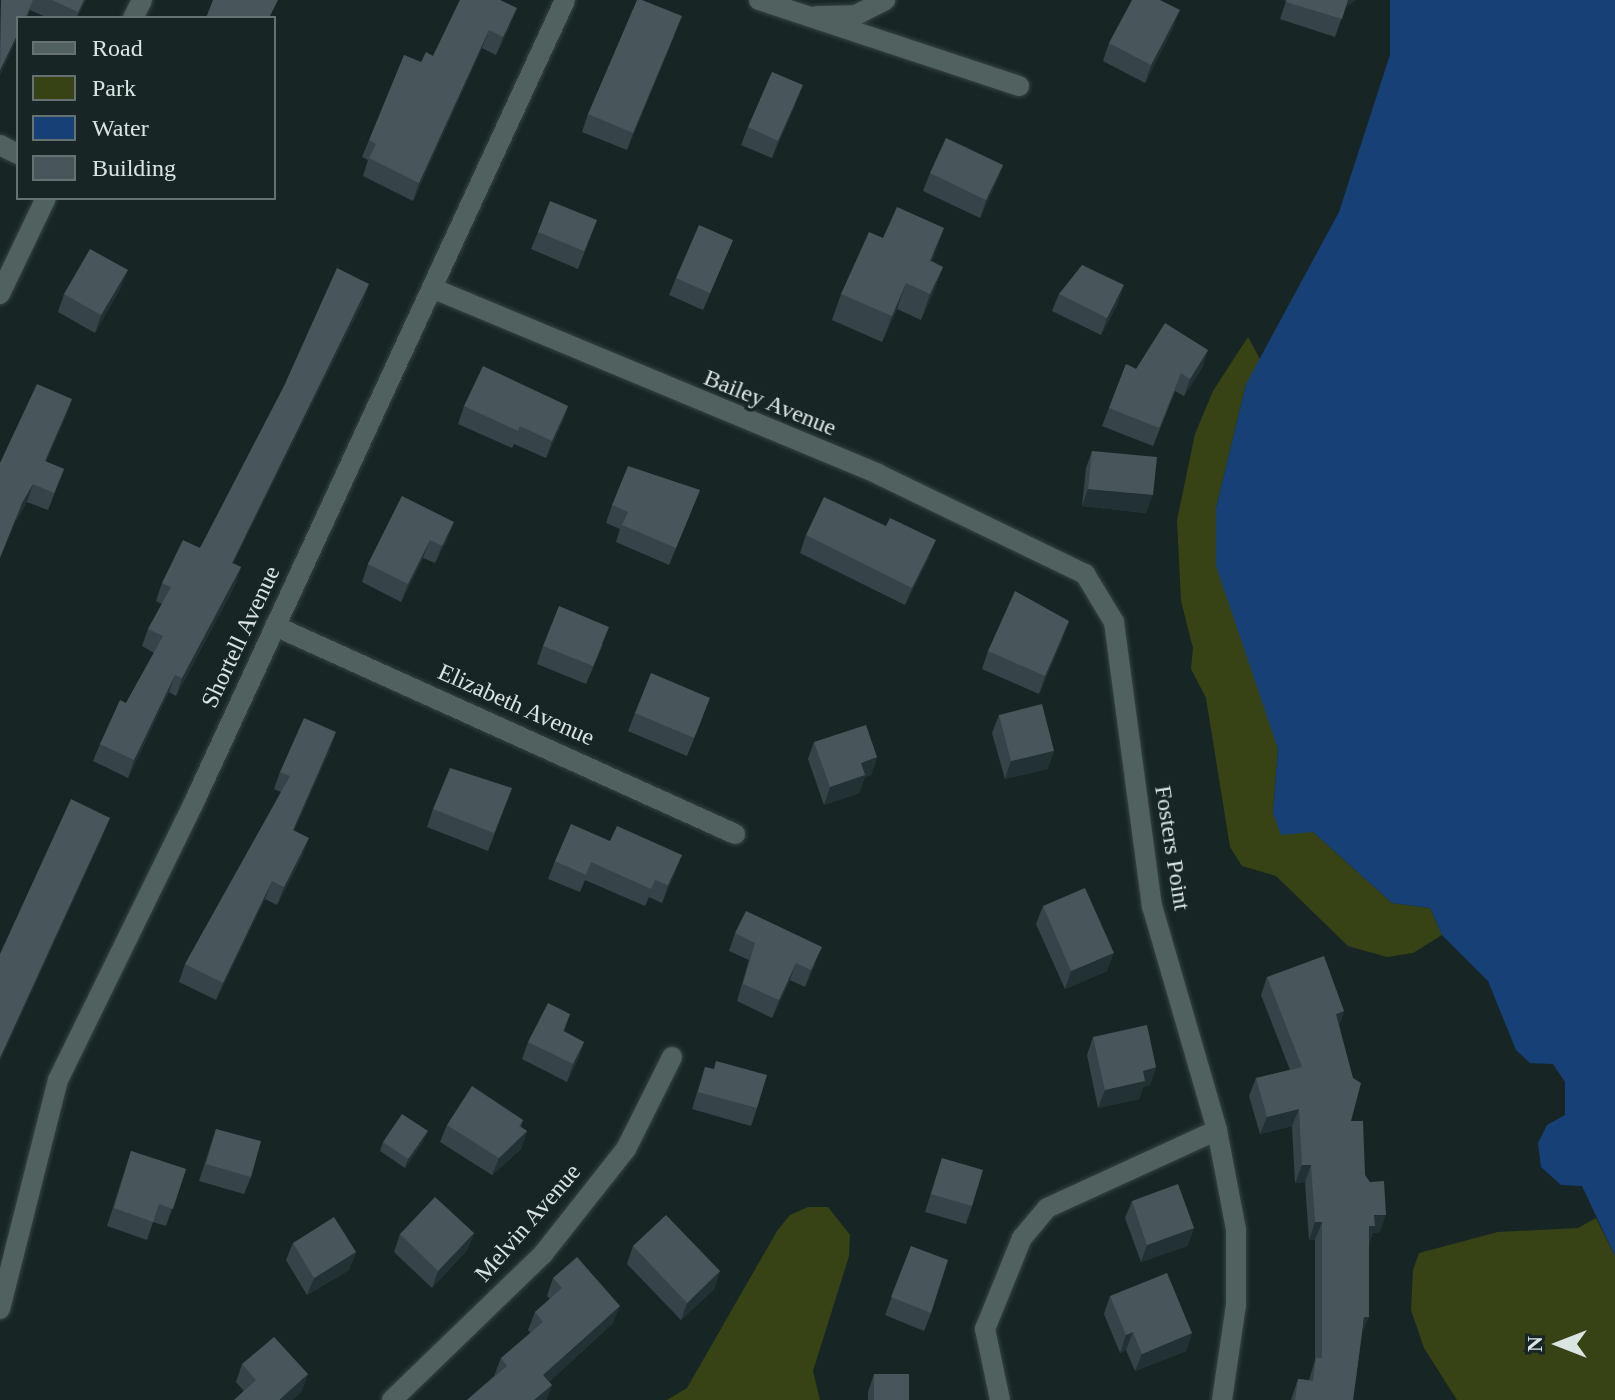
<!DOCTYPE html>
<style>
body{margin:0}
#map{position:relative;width:1615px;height:1400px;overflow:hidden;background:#172625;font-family:Georgia,serif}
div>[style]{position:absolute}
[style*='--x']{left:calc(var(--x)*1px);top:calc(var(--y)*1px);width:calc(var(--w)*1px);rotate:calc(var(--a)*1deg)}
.green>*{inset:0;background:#374315}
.water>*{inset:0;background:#164076}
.roads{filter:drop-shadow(0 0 2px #374241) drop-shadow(0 0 2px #374241)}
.minor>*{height:20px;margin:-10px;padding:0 10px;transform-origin:10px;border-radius:10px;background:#50615f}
.wall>*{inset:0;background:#36444a}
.shaded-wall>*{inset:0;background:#223134}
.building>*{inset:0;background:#48555a}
span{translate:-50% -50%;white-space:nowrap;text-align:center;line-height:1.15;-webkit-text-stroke:7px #172625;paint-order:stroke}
.street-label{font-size:24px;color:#dae4e3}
.legend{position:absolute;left:16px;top:16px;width:260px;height:184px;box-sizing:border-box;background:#172625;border:2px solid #657271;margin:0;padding:10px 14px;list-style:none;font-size:24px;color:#dae4e3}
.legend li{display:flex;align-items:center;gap:16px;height:40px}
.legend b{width:40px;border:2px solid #657271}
.north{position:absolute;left:1519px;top:1304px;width:80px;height:80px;-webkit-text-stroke:6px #172625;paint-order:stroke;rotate:270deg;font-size:22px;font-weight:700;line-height:32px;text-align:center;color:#dae4e3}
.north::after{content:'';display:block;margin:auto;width:28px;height:36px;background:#dae4e3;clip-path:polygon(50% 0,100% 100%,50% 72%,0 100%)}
</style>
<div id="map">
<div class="green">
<i style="clip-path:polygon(1248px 337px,1261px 361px,1246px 384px,1216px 508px,1278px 749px,1273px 813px,1313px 832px,1392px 903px,1430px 908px,1442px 935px,1413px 953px,1387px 957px,1348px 946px,1276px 876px,1242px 866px,1230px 847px,1206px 698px,1191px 669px,1193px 648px,1181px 601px,1177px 520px,1195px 434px,1213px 391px)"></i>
<i style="clip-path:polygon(808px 1207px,828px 1207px,850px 1235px,849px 1256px,813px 1371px,820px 1400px,667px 1400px,687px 1388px,777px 1231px,790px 1215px)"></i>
<i style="clip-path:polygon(1596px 1218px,1615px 1256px,1615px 1400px,1457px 1400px,1424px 1348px,1411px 1310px,1413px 1270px,1419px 1253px,1498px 1232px,1578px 1228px)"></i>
</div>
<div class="water">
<i style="clip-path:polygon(1390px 0,1615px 0,1615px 1256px,1582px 1186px,1561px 1185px,1541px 1167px,1538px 1143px,1547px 1125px,1565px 1115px,1565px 1082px,1553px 1064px,1530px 1063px,1516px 1050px,1488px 981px,1442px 935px,1430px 908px,1392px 903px,1313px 832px,1281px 835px,1273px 813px,1278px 749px,1216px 566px,1216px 508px,1246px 384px,1339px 212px,1390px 55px)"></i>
</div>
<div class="roads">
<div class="minor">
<i style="--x:759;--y:0;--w:274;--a:18.3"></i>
<i style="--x:817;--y:16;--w:39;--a:-1"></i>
<i style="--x:856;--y:15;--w:33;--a:-27"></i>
<i style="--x:133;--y:18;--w:20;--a:-63"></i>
<i style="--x:0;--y:145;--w:20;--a:27"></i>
<i style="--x:432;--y:288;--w:483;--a:22.6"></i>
<i style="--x:878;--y:474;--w:230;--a:25.8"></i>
<i style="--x:1085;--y:574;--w:56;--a:58.9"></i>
<i style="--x:1114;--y:622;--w:287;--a:82.4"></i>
<i style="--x:1152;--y:906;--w:233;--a:73.8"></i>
<i style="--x:0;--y:294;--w:106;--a:-64.4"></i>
<i style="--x:275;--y:626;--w:505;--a:24.33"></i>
<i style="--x:0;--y:1309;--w:236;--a:-75.8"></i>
<i style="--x:58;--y:1080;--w:314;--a:-63.9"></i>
<i style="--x:196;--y:798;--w:879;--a:-65.18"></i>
<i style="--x:392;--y:1400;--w:210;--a:-44"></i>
<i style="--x:543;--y:1254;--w:134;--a:-51.7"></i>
<i style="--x:626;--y:1149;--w:103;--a:-63.4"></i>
<i style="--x:1000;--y:1400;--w:73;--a:-101.9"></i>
<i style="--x:985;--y:1329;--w:98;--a:-67.9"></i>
<i style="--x:1022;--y:1238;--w:39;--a:-50"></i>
<i style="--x:1047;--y:1208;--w:187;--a:-24.6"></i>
<i style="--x:1217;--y:1130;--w:102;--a:79.2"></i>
<i style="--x:1236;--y:1230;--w:75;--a:90"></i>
<i style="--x:1236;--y:1305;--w:96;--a:98.4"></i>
</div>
</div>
<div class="wall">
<i style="clip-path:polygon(1px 0,86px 0,77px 18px,48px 18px,30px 10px,0 75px)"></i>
<i style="clip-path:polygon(460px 0,510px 26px,496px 55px,482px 48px,413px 201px,363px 176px,368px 160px,362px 157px,369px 140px,433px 56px)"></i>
<i style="clip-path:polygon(1284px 0,1356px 0,1346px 6px,1335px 37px,1280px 19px,1286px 1px)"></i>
<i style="clip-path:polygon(1173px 28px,1145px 83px,1103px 61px,1109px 43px)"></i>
<i style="clip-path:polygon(675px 34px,627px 150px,582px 132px,588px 114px)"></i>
<i style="clip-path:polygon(796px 103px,772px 158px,741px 145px,748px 127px)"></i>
<i style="clip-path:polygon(1003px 165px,996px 183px,980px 218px,923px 191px,930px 173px)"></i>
<i style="clip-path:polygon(597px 220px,578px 269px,531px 249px,538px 232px)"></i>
<i style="clip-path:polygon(883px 238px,935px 254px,932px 261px,943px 267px,933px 293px,921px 320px,897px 309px,882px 342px,832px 320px,841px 294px)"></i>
<i style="clip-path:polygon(733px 240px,703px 310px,669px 295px,676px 278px)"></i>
<i style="clip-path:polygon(121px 287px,95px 333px,58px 312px,64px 294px)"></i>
<i style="clip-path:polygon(1059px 294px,1118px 303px,1101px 335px,1052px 311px)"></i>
<i style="clip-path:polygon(363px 302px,233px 563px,241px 567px,235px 585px,176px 696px,169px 692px,128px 778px,93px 761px,100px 744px,126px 703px,154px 653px,142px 646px,148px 629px,162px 604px,156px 601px,162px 583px,200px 548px)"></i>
<i style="clip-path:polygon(1208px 350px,1202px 368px,1184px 396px,1175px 391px,1153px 446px,1102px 426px,1126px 364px,1136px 369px)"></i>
<i style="clip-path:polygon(72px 399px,46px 462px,64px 469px,48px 510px,27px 502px,16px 521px,0 463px)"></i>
<i style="clip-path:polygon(464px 406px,568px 406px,562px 423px,546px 458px,514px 444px,512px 448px,458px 424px)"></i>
<i style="clip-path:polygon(1092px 451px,1146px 513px,1082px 506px,1086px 468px)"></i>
<i style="clip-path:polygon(700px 490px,669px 565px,616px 542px,620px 529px,606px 523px,612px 505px)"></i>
<i style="clip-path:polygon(402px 496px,447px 540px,435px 563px,423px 558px,401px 602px,362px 582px,368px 564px)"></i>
<i style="clip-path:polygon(806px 535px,929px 557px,905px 605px,800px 553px)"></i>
<i style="clip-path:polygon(1063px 638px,1039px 694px,982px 669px,988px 651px)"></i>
<i style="clip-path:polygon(603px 644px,586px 684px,537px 664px,543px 646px)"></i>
<i style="clip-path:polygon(635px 713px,703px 716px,687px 756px,628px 731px)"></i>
<i style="clip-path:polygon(999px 715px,1048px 769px,1005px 779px,992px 733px)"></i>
<i style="clip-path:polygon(814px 742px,877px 757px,871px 775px,865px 777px,859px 793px,824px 805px,808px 759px)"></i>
<i style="clip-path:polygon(330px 750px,294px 830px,303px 855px,277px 905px,265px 899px,216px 1000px,179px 982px,185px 964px,281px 792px,274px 789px,280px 772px)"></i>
<i style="clip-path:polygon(512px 788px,488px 851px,427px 827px,433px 809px)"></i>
<i style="clip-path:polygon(610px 841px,682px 855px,662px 903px,649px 897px,645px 906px,585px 880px,580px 892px,548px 879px,555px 861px)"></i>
<i style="clip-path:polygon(1043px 906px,1107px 971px,1065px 989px,1036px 924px)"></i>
<i style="clip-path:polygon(735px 933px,815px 964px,805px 987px,790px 980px,772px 1018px,737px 1001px,749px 960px,729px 951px)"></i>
<i style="clip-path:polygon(1267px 977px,1344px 1011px,1339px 1025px,1351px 1121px,1380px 1232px,1373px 1233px,1369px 1243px,1362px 1334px,1353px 1400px,1291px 1400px,1298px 1379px,1309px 1380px,1315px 1360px,1315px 1240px,1309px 1240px,1305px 1182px,1295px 1183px,1292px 1126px,1260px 1134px,1249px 1096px,1256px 1078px,1290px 1070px,1261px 995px)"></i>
<i style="clip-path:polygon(570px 1014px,564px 1031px,584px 1042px,578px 1059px,567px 1082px,522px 1059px,528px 1042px)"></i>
<i style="clip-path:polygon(1093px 1037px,1156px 1067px,1150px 1085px,1143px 1087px,1139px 1099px,1098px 1108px,1087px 1055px)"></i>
<i style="clip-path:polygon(705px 1067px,757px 1108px,751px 1126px,692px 1109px)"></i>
<i style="clip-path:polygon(523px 1120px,521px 1127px,527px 1131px,521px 1149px,492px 1175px,440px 1142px,447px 1125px)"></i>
<i style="clip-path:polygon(216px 1129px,251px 1177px,244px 1194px,199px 1181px)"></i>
<i style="clip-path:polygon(424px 1140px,405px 1168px,380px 1151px,383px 1142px)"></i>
<i style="clip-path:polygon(131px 1151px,186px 1169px,166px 1226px,153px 1222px,147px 1240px,107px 1226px)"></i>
<i style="clip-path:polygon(942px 1158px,972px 1206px,966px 1224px,925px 1212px)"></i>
<i style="clip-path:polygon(1132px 1201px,1194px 1228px,1187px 1246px,1141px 1262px,1125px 1218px)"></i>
<i style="clip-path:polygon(474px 1233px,467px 1250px,432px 1288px,394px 1252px,400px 1234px)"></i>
<i style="clip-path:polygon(293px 1243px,356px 1252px,349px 1270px,307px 1295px,286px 1260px)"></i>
<i style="clip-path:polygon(633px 1246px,720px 1271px,714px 1289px,681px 1320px,627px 1264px)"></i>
<i style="clip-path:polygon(911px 1246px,931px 1313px,924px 1331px,885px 1315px)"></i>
<i style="clip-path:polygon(553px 1278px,613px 1323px,549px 1382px,552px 1385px,546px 1400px,467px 1400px,494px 1376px,501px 1358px,531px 1333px,528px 1330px,535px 1312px,550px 1299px,547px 1296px)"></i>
<i style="clip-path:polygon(1110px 1296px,1192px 1333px,1186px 1351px,1135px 1371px,1126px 1350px,1120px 1353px,1104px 1314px)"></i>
<i style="clip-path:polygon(242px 1364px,308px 1374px,301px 1392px,292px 1400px,234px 1400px,244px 1391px,236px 1382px)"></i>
<i style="clip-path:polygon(874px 1374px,909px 1400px,868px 1400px,868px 1392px)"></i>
</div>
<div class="shaded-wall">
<i style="clip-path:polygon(84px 0,86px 0,77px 18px,76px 18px)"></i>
<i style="clip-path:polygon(1347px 0,1356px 0,1344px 7px)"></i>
<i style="clip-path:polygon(517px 8px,510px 26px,496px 55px,503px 37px)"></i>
<i style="clip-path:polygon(1180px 10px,1173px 28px,1145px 83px,1151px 65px)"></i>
<i style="clip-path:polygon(682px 16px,675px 34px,627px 150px,633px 133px)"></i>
<i style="clip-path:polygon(489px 30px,482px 48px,413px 201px,419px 183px)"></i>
<i style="clip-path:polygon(18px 33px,18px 36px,0 75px,0 70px)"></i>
<i style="clip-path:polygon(803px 85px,796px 103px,772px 158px,778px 141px)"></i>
<i style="clip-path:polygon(1003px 165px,996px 183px,980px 218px,986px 200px)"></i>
<i style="clip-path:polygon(944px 228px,935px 254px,920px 286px,930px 261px)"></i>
<i style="clip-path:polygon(943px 267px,933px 293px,921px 320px,930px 294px)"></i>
<i style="clip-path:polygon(128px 270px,121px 287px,95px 333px,101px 315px)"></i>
<i style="clip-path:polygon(906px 283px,897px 309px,882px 342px,892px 316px)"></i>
<i style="clip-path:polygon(369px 284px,363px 302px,225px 580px,232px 563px)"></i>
<i style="clip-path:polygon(1124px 285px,1118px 303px,1101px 335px,1107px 318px)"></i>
<i style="clip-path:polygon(1208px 350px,1202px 368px,1184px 396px,1190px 379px)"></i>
<i style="clip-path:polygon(72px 399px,66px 417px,38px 479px,45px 461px)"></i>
<i style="clip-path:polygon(568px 406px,562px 423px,546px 458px,552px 441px)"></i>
<i style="clip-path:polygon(33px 484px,27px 502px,16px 521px,0 560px,22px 503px)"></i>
<i style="clip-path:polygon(1088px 489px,1153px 495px,1146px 513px,1082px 506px)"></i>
<i style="clip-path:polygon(454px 522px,447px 540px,435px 563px,442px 546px)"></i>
<i style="clip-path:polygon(430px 540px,423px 558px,401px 602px,408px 584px)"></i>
<i style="clip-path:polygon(936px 540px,929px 557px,905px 605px,912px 588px)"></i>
<i style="clip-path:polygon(241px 567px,235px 585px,176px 696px,182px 678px)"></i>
<i style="clip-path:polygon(1069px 621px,1063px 638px,1039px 694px,1045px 676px)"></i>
<i style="clip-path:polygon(175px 675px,169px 692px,128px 778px,134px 760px)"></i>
<i style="clip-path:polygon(336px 732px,330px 750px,287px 847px,293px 830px)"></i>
<i style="clip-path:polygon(1054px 751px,1048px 769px,1005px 779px,1011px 761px)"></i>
<i style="clip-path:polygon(877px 757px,871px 775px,865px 777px,859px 793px,824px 805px,830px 787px,861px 763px)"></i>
<i style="clip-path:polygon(110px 818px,103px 836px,0 1062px,0 1058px)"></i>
<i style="clip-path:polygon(309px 838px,303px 855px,277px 905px,284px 887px)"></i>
<i style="clip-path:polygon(682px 855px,675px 873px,662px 903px,668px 885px)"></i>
<i style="clip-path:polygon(272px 881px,265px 899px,216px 1000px,223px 983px)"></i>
<i style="clip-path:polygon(822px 947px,815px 964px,805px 987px,811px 970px)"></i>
<i style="clip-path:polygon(1114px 953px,1107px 971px,1065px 989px,1071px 971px)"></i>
<i style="clip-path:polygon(796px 963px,790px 980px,772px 1018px,779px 1000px)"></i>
<i style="clip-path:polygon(1344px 1011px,1338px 1029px,1336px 1014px)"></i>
<i style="clip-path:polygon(584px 1042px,578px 1059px,567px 1082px,573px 1064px)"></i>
<i style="clip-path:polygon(1156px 1067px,1150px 1085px,1143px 1087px,1139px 1099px,1098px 1108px,1105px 1090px,1143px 1071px)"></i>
<i style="clip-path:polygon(1299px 1109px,1292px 1126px,1260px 1134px,1267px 1117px)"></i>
<i style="clip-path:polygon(428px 1131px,424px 1140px,405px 1168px,408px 1159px)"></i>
<i style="clip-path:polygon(527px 1131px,521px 1149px,492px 1175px,499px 1158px)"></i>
<i style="clip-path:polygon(1302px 1165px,1311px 1165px,1305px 1182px,1295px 1183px)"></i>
<i style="clip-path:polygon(1374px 1215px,1386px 1215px,1380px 1232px,1373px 1233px,1369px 1243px,1369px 1226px)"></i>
<i style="clip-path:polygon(1315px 1222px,1322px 1222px,1315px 1240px,1309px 1240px)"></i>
<i style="clip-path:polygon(1194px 1228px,1187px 1246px,1141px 1262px,1147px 1245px)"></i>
<i style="clip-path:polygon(474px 1233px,467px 1250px,432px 1288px,438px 1271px)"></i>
<i style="clip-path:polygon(356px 1252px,349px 1270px,307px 1295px,314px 1278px)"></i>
<i style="clip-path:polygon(720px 1271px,714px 1289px,681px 1320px,687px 1303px)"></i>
<i style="clip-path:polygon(620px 1306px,613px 1323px,537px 1393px,543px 1375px)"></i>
<i style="clip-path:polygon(1364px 1317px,1369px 1317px,1362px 1334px)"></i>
<i style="clip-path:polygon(1133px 1332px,1126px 1350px,1120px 1353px,1126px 1335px)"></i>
<i style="clip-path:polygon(1192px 1333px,1186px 1351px,1135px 1371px,1142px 1354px)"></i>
<i style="clip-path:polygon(308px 1374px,301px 1392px,292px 1400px,279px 1400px)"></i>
<i style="clip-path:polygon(552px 1385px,546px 1400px,534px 1400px)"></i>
</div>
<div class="building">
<i style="clip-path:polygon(1px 0,33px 0,25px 18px,18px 18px,18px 33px,0 70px)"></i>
<i style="clip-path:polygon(52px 0,84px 0,78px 12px)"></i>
<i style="clip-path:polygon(213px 0,278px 0,269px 18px,206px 18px)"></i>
<i style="clip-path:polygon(460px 0,500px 0,517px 8px,503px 37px,489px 30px,419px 183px,369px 158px,376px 144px,369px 140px,404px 55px,421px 62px,426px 52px,433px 56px)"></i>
<i style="clip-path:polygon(637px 0,642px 0,682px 16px,633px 133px,588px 114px)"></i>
<i style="clip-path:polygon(1132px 0,1160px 0,1180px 10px,1151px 65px,1109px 43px)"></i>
<i style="clip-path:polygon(1287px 0,1348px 0,1342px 19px,1286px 2px)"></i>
<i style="clip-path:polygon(772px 72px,803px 85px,778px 141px,748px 127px)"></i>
<i style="clip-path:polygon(946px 138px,1003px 165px,986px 200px,930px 173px)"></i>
<i style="clip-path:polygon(550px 201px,597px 220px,584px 251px,538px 232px)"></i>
<i style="clip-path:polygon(897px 207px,944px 228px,930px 261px,943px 267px,930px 294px,906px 283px,892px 316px,841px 294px,869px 232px,883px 238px)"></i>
<i style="clip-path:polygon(699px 225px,733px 240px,710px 293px,676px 278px)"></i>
<i style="clip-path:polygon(90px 249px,128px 270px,101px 315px,64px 294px)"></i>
<i style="clip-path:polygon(1082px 265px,1124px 285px,1107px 318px,1059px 294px)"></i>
<i style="clip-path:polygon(337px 268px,369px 284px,232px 563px,241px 567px,182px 678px,175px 675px,134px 760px,100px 744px,120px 700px,126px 703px,163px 636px,148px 629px,171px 587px,162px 583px,183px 540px,200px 548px,284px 386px)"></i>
<i style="clip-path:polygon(1165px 323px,1208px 350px,1190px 379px,1181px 373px,1159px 428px,1109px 408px,1126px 364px,1136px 369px)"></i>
<i style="clip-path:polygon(483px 366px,568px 406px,552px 441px,520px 426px,518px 431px,464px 406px)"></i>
<i style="clip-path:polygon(37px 384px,72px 399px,45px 461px,64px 469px,54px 493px,33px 484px,22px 503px,0 558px,0 463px)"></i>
<i style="clip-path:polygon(1092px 451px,1157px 457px,1153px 495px,1088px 489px)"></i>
<i style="clip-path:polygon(628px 466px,700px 490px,676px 548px,622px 525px,628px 512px,612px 505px)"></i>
<i style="clip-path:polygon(402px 496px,454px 522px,442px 546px,430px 540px,408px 584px,368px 564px)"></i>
<i style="clip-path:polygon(824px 497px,886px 526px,890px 518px,936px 540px,912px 588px,806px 535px)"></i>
<i style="clip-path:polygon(1015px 591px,1069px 621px,1045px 676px,988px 651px)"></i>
<i style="clip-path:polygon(559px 606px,609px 627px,593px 666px,543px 646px)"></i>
<i style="clip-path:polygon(651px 673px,710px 698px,694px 738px,635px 713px)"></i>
<i style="clip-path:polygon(1042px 704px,1054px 751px,1011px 761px,999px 715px)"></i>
<i style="clip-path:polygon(304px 718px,336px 732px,293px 830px,309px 838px,284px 887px,272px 881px,223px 983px,185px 964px,290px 776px,280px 772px)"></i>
<i style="clip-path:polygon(866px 725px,877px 757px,861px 763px,865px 775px,830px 787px,814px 742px)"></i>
<i style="clip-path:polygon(450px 768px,512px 788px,494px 833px,433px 809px)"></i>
<i style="clip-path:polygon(71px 799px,110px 818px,0 1058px,0 954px)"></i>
<i style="clip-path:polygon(571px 824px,610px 841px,617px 826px,682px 855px,668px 885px,655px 880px,651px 889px,591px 862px,586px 875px,555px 861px)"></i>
<i style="clip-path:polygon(1085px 888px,1114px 953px,1071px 971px,1043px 906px)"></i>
<i style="clip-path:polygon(746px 911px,822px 947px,811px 970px,796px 963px,779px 1000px,743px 984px,755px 943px,735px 933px)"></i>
<i style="clip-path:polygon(1324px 956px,1344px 1011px,1336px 1014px,1353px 1078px,1361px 1083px,1351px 1121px,1363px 1121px,1365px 1175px,1370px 1182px,1384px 1181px,1386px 1215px,1374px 1215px,1375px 1226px,1369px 1226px,1369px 1317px,1364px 1317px,1353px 1400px,1295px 1400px,1298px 1379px,1313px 1381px,1316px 1358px,1322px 1358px,1322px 1222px,1315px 1222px,1311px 1165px,1302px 1165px,1299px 1109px,1267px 1117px,1256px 1078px,1302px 1067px,1267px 977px)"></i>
<i style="clip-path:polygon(548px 1003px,570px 1014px,563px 1031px,584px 1042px,573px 1064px,528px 1042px)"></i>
<i style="clip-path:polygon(1147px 1025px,1156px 1067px,1143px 1071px,1145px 1081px,1105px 1090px,1093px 1037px)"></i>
<i style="clip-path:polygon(716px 1061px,767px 1075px,757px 1108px,698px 1092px,705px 1067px,714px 1069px)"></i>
<i style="clip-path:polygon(472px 1086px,523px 1120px,519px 1126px,527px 1131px,499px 1158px,447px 1125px)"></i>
<i style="clip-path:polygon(402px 1114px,428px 1131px,408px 1159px,383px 1142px)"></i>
<i style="clip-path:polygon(216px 1129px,261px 1141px,251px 1177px,206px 1164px)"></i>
<i style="clip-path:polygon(131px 1151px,186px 1169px,173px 1209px,159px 1204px,153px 1222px,114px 1208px)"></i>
<i style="clip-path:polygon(942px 1158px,983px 1170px,972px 1206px,931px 1194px)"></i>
<i style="clip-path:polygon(1178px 1184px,1194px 1228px,1147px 1245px,1132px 1201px)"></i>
<i style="clip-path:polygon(435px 1197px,474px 1233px,438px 1271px,400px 1234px)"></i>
<i style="clip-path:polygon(666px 1215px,720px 1271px,687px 1303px,633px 1246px)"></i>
<i style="clip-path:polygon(334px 1217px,356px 1252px,314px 1278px,293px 1243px)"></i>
<i style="clip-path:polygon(911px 1246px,948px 1260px,931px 1313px,891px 1297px)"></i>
<i style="clip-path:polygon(577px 1257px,620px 1306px,543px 1375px,552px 1385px,534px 1400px,467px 1400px,507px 1366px,501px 1358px,543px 1322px,535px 1312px,562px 1288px,553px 1278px)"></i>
<i style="clip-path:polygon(1167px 1273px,1192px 1333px,1142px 1354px,1133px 1332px,1126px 1335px,1110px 1296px)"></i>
<i style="clip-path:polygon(274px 1337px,308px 1374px,279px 1400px,234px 1400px,256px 1380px,242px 1364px)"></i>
<i style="clip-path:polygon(874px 1374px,909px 1374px,909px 1400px,874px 1400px)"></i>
</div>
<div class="street-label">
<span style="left:770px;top:403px;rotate:22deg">Bailey Avenue</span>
<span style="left:241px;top:637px;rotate:-65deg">Shortell Avenue</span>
<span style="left:516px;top:705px;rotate:24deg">Elizabeth Avenue</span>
<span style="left:1172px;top:848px;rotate:81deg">Fosters Point</span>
<span style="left:528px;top:1223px;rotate:-49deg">Melvin Avenue</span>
</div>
<ul class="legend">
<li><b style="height:10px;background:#50615f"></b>Road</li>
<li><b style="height:22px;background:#374315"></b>Park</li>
<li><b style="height:22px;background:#164076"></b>Water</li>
<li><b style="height:22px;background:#48555a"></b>Building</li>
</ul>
<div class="north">N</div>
</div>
